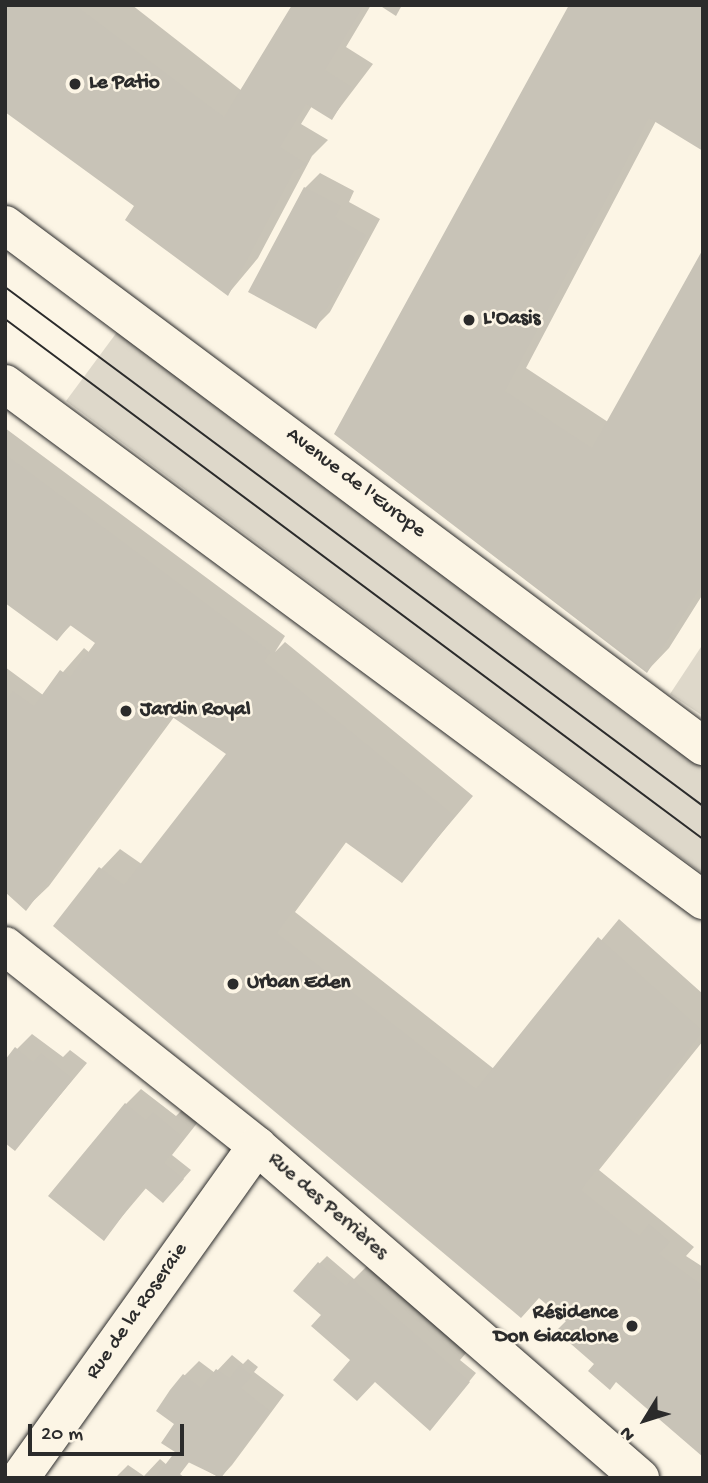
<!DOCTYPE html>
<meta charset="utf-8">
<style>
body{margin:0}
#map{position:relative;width:708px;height:1483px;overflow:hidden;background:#fcf5e5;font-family:"Gochi Hand",sans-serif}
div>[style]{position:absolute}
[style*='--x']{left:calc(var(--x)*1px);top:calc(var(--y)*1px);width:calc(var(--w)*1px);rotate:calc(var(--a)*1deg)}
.green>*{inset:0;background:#ded8ca}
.shadow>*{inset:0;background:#0003}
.building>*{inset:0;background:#c8c3b7}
.roads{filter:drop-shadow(0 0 2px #2b2b2b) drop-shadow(0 0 2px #2b2b2b)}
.street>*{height:38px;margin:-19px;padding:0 19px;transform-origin:19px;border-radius:19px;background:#fcf5e5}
.primary>*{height:38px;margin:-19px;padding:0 19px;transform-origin:19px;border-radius:19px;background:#fcf5e5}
.tram>*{height:2px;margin:-1px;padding:0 1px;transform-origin:1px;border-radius:1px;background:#2b2b2b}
.dots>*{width:19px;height:19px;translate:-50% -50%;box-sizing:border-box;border:4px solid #fcf5e5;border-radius:50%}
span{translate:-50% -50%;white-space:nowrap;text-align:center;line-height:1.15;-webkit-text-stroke:5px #fcf5e5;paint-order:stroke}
.poi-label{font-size:21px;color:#2b2b2b;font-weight:700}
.left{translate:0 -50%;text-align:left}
.right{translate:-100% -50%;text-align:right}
.street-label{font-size:21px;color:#2b2b2b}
.frame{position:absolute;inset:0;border:7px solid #2b2b2b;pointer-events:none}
.north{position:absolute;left:610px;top:1385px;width:70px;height:70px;-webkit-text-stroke:5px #fcf5e5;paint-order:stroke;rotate:232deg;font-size:19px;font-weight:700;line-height:28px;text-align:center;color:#2b2b2b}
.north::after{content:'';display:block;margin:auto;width:24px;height:32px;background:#2b2b2b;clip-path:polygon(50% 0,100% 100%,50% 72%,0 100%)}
.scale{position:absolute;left:28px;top:1424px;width:156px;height:32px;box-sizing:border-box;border:4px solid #2b2b2b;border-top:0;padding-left:9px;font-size:21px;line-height:24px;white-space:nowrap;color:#2b2b2b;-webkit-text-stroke:5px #fcf5e5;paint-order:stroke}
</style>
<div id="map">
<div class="green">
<i style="clip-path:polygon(120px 328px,703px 764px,703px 874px,66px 401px)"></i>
<i style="clip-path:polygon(703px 644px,703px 716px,670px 694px)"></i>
</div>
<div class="shadow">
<i style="clip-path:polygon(5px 5px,132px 5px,242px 91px,294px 5px,371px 5px,346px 47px,373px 64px,332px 118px,312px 106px,301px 124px,328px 140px,312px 156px,258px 258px,228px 294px,136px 206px)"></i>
<i style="clip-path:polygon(571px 5px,656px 121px,526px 368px,608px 422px,703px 252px,703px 594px,669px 648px,647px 671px,336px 433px)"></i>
<i style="clip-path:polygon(320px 173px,354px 191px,349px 202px,380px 219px,330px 312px,315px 327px,305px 188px)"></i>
<i style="clip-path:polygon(5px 428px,285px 636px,275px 652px,285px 642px,473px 796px,401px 881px,347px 841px,295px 912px,494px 1069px,619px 919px,703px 994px,703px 1041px,599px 1170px,694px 1247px,686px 1256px,703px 1267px,703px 1454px,101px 869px,120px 849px,143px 865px,228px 754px,174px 717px,49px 886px,26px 908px,5px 889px,5px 667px,43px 695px,84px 648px,90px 653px,97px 642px,72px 624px,57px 639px,5px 601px)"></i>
<i style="clip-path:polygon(32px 1034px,63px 1057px,70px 1050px,87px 1063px,15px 1149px,17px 1049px)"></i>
<i style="clip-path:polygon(141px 1089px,176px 1116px,183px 1109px,198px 1122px,172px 1155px,191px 1170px,171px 1193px,147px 1187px,103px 1239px,126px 1104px)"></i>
<i style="clip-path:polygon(327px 1256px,354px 1279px,368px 1265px,467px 1352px,460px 1360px,476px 1373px,437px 1421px,353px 1360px,323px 1315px,319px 1264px)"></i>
<i style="clip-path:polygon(232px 1355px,243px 1364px,248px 1359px,258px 1367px,254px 1372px,284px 1395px,232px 1465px,220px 1478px,190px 1461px,180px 1474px,185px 1478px,115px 1478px,128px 1465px,144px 1476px,160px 1459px,167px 1465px,177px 1452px,184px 1376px,199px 1361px,215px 1373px)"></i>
</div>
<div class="building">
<i style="clip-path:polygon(5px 5px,75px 5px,224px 117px,292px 5px,364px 5px,325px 70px,352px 87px,332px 120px,306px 104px,280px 147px,307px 164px,294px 171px,228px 296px,125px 220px,134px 206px,5px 112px)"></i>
<i style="clip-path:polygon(379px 5px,402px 5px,396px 16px)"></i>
<i style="clip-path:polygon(569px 5px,703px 5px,703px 151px,649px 118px,505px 391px,592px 448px,703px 249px,703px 583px,647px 673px,334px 434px)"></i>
<i style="clip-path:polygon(304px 187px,341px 206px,335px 217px,366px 235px,316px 329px,248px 292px)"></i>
<i style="clip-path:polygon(5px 454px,271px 652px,264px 661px,455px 816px,402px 883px,344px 841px,277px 933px,476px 1089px,598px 937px,703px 1031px,581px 1190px,639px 1236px,649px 1224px,670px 1242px,659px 1254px,702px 1285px,697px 1291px,703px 1296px,703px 1457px,616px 1382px,610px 1390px,588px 1371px,594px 1364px,556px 1331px,566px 1321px,539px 1298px,521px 1318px,53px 926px,99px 867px,124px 885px,226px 754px,171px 716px,26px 911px,5px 892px,5px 701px,13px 691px,34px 706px,60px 670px,70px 677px,95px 643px,70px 625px,57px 641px,5px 603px)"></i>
<i style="clip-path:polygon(15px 1047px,33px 1062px,41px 1053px,73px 1079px,15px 1151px,5px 1143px,5px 1060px)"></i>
<i style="clip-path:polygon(125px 1103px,146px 1120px,153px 1112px,184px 1138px,164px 1163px,184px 1179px,163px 1203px,144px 1187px,104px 1241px,48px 1196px)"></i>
<i style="clip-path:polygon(318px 1262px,346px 1286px,352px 1279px,470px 1382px,430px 1431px,375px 1382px,357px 1401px,333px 1380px,350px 1360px,311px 1326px,321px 1315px,293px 1291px)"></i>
<i style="clip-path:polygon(239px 1365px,252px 1376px,241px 1388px,270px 1411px,221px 1478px,188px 1462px,177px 1478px,155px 1478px,175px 1452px,161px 1443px,174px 1424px,156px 1411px,170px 1390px,183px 1374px,201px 1388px,216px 1369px,230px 1378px)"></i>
</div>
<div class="roads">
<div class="street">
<i style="--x:5;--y:946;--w:322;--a:38.4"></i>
<i style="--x:257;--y:1146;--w:507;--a:40.92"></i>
<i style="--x:20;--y:1478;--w:408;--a:-54.5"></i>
</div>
<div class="primary">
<i style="--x:5;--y:225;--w:871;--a:36.74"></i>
<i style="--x:5;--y:384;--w:868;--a:36.47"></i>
</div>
</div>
<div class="tram">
<i style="--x:5;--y:287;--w:870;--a:36.63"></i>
<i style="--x:5;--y:319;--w:870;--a:36.69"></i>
</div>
<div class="dots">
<i style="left:75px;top:84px;background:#2b2b2b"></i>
<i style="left:469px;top:320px;background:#2b2b2b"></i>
<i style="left:126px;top:711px;background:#2b2b2b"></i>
<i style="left:233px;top:984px;background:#2b2b2b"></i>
<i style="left:632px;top:1326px;background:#2b2b2b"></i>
</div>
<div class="poi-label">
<span class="left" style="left:89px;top:84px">Le Patio</span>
<span class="left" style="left:483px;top:320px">L'Oasis</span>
<span class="left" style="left:140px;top:711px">Jardin Royal</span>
<span class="left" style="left:247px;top:984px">Urban Eden</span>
<span class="right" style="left:618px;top:1326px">Résidence<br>Don Giacalone</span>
</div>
<div class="street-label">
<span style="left:355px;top:484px;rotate:37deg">Avenue de l'Europe</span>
<span style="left:327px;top:1207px;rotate:41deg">Rue des Perrières</span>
<span style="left:138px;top:1312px;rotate:-55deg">Rue de la Roseraie</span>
</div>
<div class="frame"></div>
<div class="north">N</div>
<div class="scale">20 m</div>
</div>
